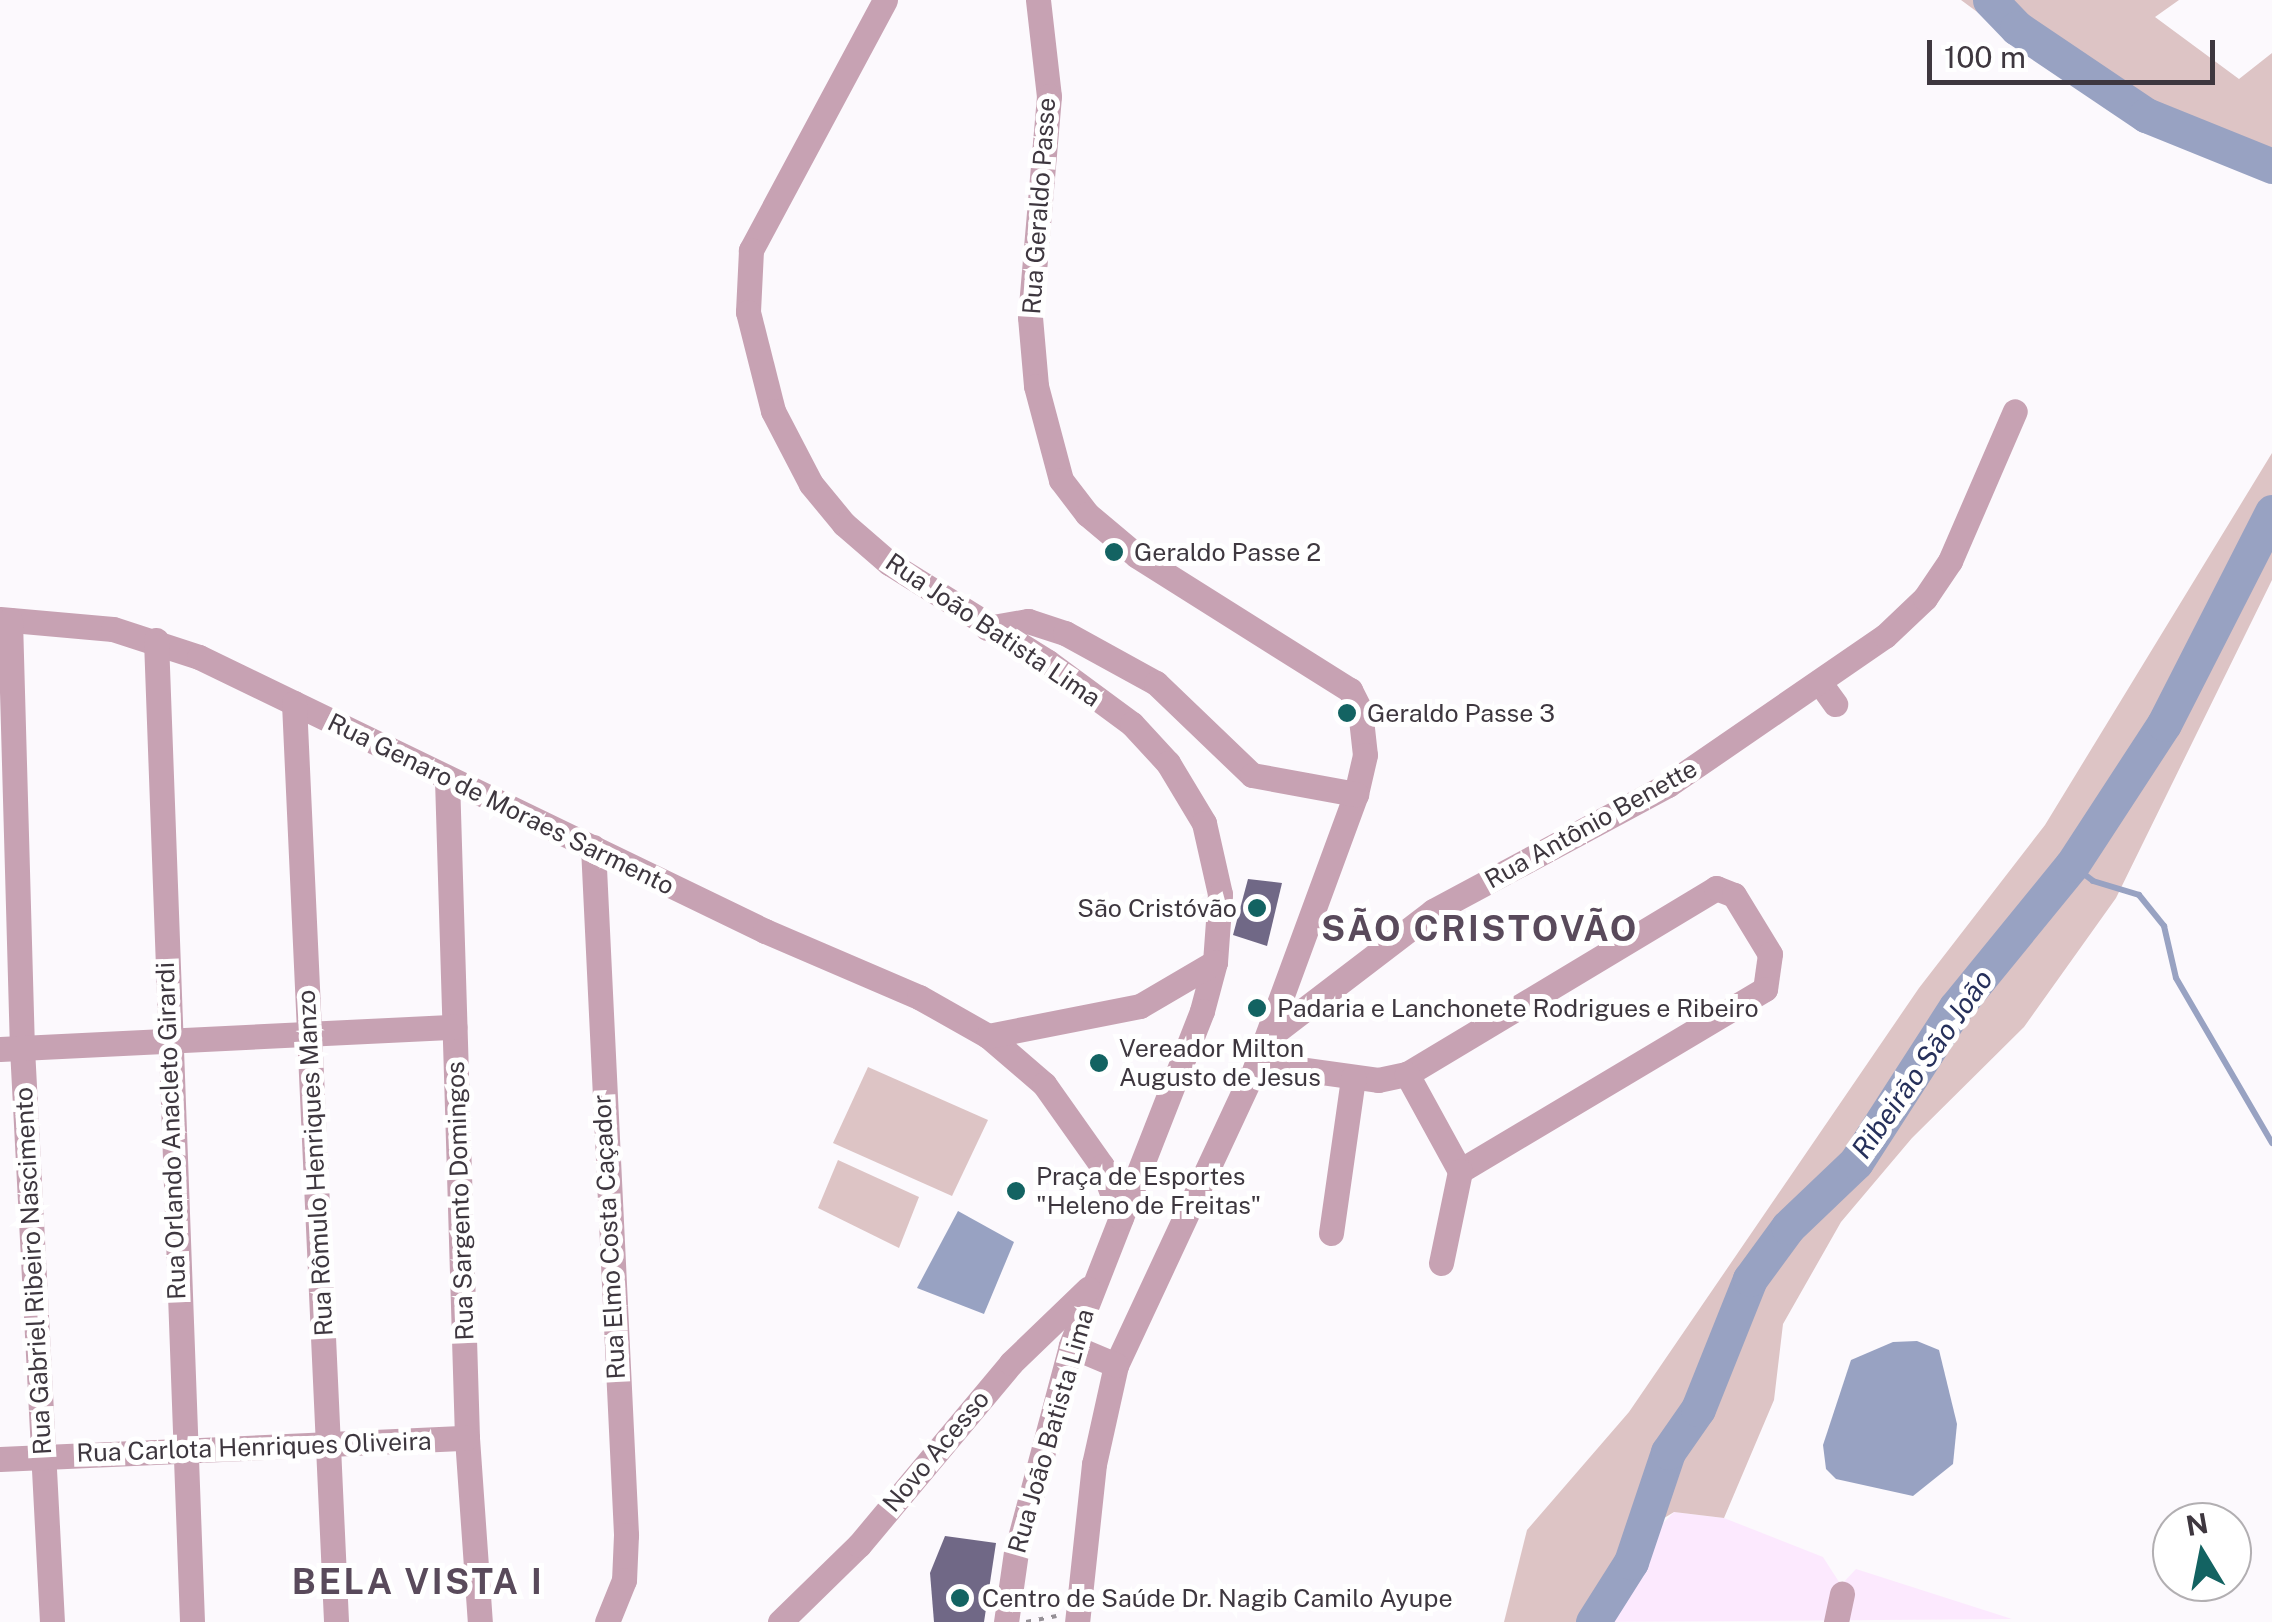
<!DOCTYPE html>
<meta charset="utf-8">
<style>
body{margin:0}
#map{position:relative;width:2272px;height:1622px;overflow:hidden;background:#fcf9fd;font-family:"Public Sans",sans-serif}
div>[style]{position:absolute}
[style*='--x']{left:calc(var(--x)*1px);top:calc(var(--y)*1px);width:calc(var(--w)*1px);rotate:calc(var(--a)*1deg)}
.built>*{inset:0;background:#fce9fe}
.green>*{inset:0;background:#ddc4c5}
.water>*{inset:0;background:#98a2c2}
.stream>*{height:6px;margin:-3px;padding:0 3px;transform-origin:3px;border-radius:3px;background:#98a2c2}
.river>*{height:35px;margin:-17.5px;padding:0 17.5px;transform-origin:17.5px;border-radius:17.5px;background:#98a2c2}
.building>*{inset:0;background:#706886}
.path>*{height:4px;margin-top:-2px;transform-origin:0;background:repeating-linear-gradient(90deg,#959096 0 5px,transparent 0 13px)}
.minor>*{height:25px;margin:-12.5px;padding:0 12.5px;transform-origin:12.5px;border-radius:12.5px;background:#c7a2b3}
.dots>*{width:28px;height:28px;translate:-50% -50%;box-sizing:border-box;border:5px solid #fff;border-radius:50%}
span{translate:-50% -50%;white-space:nowrap;text-align:center;line-height:1.15;-webkit-text-stroke:10px #fff;paint-order:stroke}
.street-label{font-size:25px;color:#3e373f}
.poi-label{font-size:25px;color:#3e373f}
.left{translate:0 -50%;text-align:left}
.right{translate:-100% -50%;text-align:right}
.water-label{font-size:28px;color:#26305b;font-style:italic}
.district-label{font-size:35px;color:#594a5b;font-weight:700;letter-spacing:2.5px}
.north{position:absolute;left:2152px;top:1502px;width:100px;height:100px;box-sizing:border-box;background:#fff;border:2px solid #b2afb2;border-radius:50%;rotate:350deg;font-size:28px;font-weight:700;line-height:40px;text-align:center;color:#3e373f}
.north::after{content:'';display:block;margin:auto;width:35px;height:45px;background:#136362;clip-path:polygon(50% 0,100% 100%,50% 72%,0 100%)}
.scale{position:absolute;left:1927px;top:40px;width:288px;height:45px;box-sizing:border-box;border:5px solid #3e373f;border-top:0;padding-left:12px;font-size:30px;line-height:35px;white-space:nowrap;color:#3e373f;-webkit-text-stroke:8px #fff;paint-order:stroke}
</style>
<div id="map">
<div class="built">
<i style="clip-path:polygon(1674px 1512px,1724px 1518px,1823px 1557px,1841px 1585px,1856px 1569px,2012px 1619px,1593px 1622px,1632px 1555px)"></i>
</div>
<div class="green">
<i style="clip-path:polygon(1961px 0,2179px 0,2155px 17px,2239px 79px,2272px 53px,2272px 181px,2214px 147px,2073px 83px)"></i>
<i style="clip-path:polygon(2272px 453px,2272px 580px,2116px 898px,2024px 1027px,1912px 1138px,1841px 1222px,1783px 1324px,1774px 1400px,1724px 1518px,1674px 1512px,1661px 1520px,1591px 1622px,1504px 1622px,1527px 1530px,1629px 1412px,1919px 988px,2045px 825px)"></i>
<i style="clip-path:polygon(868px 1067px,988px 1120px,952px 1196px,833px 1143px)"></i>
<i style="clip-path:polygon(838px 1160px,919px 1197px,899px 1248px,818px 1208px)"></i>
</div>
<div class="water">
<i style="clip-path:polygon(958px 1211px,1014px 1242px,984px 1314px,917px 1288px)"></i>
<i style="clip-path:polygon(1917px 1341px,1939px 1350px,1957px 1424px,1953px 1464px,1913px 1496px,1836px 1479px,1826px 1469px,1823px 1445px,1851px 1360px,1893px 1342px)"></i>
</div>
<div class="stream">
<i style="--x:2072;--y:865;--w:26;--a:37"></i>
<i style="--x:2093;--y:881;--w:48;--a:16.9"></i>
<i style="--x:2139;--y:895;--w:40;--a:51"></i>
<i style="--x:2164;--y:926;--w:53;--a:77"></i>
<i style="--x:2176;--y:978;--w:191;--a:59.8"></i>
</div>
<div class="river">
<i style="--x:1990;--y:0;--w:39;--a:46"></i>
<i style="--x:2017;--y:28;--w:156;--a:34"></i>
<i style="--x:2146;--y:115;--w:136;--a:22"></i>
<i style="--x:1593;--y:1622;--w:71;--a:-57.7"></i>
<i style="--x:1631;--y:1562;--w:116;--a:-71.4"></i>
<i style="--x:1668;--y:1452;--w:52;--a:-55.1"></i>
<i style="--x:1698;--y:1409;--w:140;--a:-68.2"></i>
<i style="--x:1750;--y:1279;--w:64;--a:-53.8"></i>
<i style="--x:1788;--y:1227;--w:94;--a:-43.7"></i>
<i style="--x:1856;--y:1162;--w:184;--a:-57.2"></i>
<i style="--x:1956;--y:1007;--w:183;--a:-50.8"></i>
<i style="--x:2072;--y:865;--w:168;--a:-56.9"></i>
<i style="--x:2164;--y:724;--w:238;--a:-63"></i>
</div>
<div class="building">
<i style="clip-path:polygon(1248px 879px,1282px 883px,1267px 946px,1233px 935px)"></i>
<i style="clip-path:polygon(945px 1536px,996px 1543px,984px 1622px,934px 1622px,930px 1573px)"></i>
</div>
<div class="path">
<i style="--x:1026;--y:1622;--w:31;--a:-11"></i>
</div>
<div class="minor">
<i style="--x:885;--y:0;--w:284;--a:118.2"></i>
<i style="--x:751;--y:250;--w:62;--a:92.8"></i>
<i style="--x:748;--y:312;--w:102;--a:75.8"></i>
<i style="--x:773;--y:411;--w:82;--a:62.5"></i>
<i style="--x:811;--y:484;--w:52;--a:50.5"></i>
<i style="--x:844;--y:524;--w:60;--a:40.9"></i>
<i style="--x:889;--y:563;--w:187;--a:31.9"></i>
<i style="--x:1048;--y:662;--w:104;--a:36.4"></i>
<i style="--x:1132;--y:724;--w:53;--a:47.3"></i>
<i style="--x:1168;--y:763;--w:70;--a:59"></i>
<i style="--x:1204;--y:823;--w:73;--a:77.3"></i>
<i style="--x:1220;--y:894;--w:68;--a:94.2"></i>
<i style="--x:1215;--y:962;--w:51;--a:104.9"></i>
<i style="--x:1202;--y:1011;--w:360;--a:111.4"></i>
<i style="--x:1071;--y:1346;--w:213;--a:104.9"></i>
<i style="--x:1016;--y:1552;--w:71;--a:98.1"></i>
<i style="--x:1038;--y:0;--w:97;--a:83.5"></i>
<i style="--x:1049;--y:96;--w:222;--a:94.9"></i>
<i style="--x:1030;--y:317;--w:69;--a:85"></i>
<i style="--x:1036;--y:386;--w:97;--a:75.1"></i>
<i style="--x:1061;--y:480;--w:43;--a:52.6"></i>
<i style="--x:1087;--y:514;--w:65;--a:40"></i>
<i style="--x:1137;--y:556;--w:252;--a:32.2"></i>
<i style="--x:1350;--y:690;--w:22;--a:63"></i>
<i style="--x:1360;--y:710;--w:45;--a:83.7"></i>
<i style="--x:1365;--y:755;--w:40;--a:103"></i>
<i style="--x:1356;--y:794;--w:287;--a:110.2"></i>
<i style="--x:1257;--y:1063;--w:333;--a:115"></i>
<i style="--x:1116;--y:1365;--w:101;--a:102.5"></i>
<i style="--x:1094;--y:1464;--w:159;--a:96.1"></i>
<i style="--x:0;--y:619;--w:113;--a:5.1"></i>
<i style="--x:113;--y:629;--w:90;--a:18"></i>
<i style="--x:199;--y:657;--w:629;--a:25.83"></i>
<i style="--x:765;--y:931;--w:168;--a:23.2"></i>
<i style="--x:919;--y:997;--w:79;--a:29.5"></i>
<i style="--x:988;--y:1036;--w:74;--a:40.6"></i>
<i style="--x:1044;--y:1084;--w:100;--a:54.7"></i>
<i style="--x:1102;--y:1166;--w:55;--a:69.9"></i>
<i style="--x:10;--y:620;--w:428;--a:88.4"></i>
<i style="--x:22;--y:1048;--w:575;--a:87.01"></i>
<i style="--x:987;--y:628;--w:42;--a:-9.7"></i>
<i style="--x:1028;--y:621;--w:39;--a:18"></i>
<i style="--x:1065;--y:633;--w:104;--a:28.8"></i>
<i style="--x:1156;--y:683;--w:133;--a:43.8"></i>
<i style="--x:1252;--y:775;--w:106;--a:10.4"></i>
<i style="--x:156;--y:640;--w:983;--a:87.9"></i>
<i style="--x:1820;--y:683;--w:26;--a:54"></i>
<i style="--x:294;--y:703;--w:920;--a:87.38"></i>
<i style="--x:447;--y:779;--w:659;--a:88.26"></i>
<i style="--x:467;--y:1438;--w:184;--a:86"></i>
<i style="--x:593;--y:847;--w:689;--a:87.25"></i>
<i style="--x:626;--y:1535;--w:45;--a:92.5"></i>
<i style="--x:624;--y:1580;--w:45;--a:112"></i>
<i style="--x:988;--y:1036;--w:155;--a:-11.2"></i>
<i style="--x:1140;--y:1006;--w:87;--a:-30.4"></i>
<i style="--x:1267;--y:1038;--w:209;--a:-37.4"></i>
<i style="--x:1433;--y:911;--w:267;--a:-28.2"></i>
<i style="--x:1668;--y:785;--w:263;--a:-34.5"></i>
<i style="--x:1885;--y:636;--w:55;--a:-43.5"></i>
<i style="--x:1925;--y:598;--w:45;--a:-56"></i>
<i style="--x:1950;--y:561;--w:163;--a:-66.6"></i>
<i style="--x:0;--y:1049;--w:455;--a:-2.8"></i>
<i style="--x:1257;--y:1063;--w:122;--a:8"></i>
<i style="--x:1378;--y:1080;--w:30;--a:-12"></i>
<i style="--x:1407;--y:1074;--w:361;--a:-31"></i>
<i style="--x:1716;--y:888;--w:19;--a:21"></i>
<i style="--x:1734;--y:895;--w:69;--a:58.6"></i>
<i style="--x:1770;--y:954;--w:35;--a:98"></i>
<i style="--x:1765;--y:989;--w:355;--a:149.2"></i>
<i style="--x:1460;--y:1171;--w:111;--a:-118.7"></i>
<i style="--x:1331;--y:1233;--w:157;--a:-81.9"></i>
<i style="--x:1441;--y:1263;--w:94;--a:-78.3"></i>
<i style="--x:1071;--y:1346;--w:49;--a:22.9"></i>
<i style="--x:0;--y:1459;--w:467;--a:-2.6"></i>
<i style="--x:780;--y:1622;--w:110;--a:-44.3"></i>
<i style="--x:859;--y:1545;--w:237;--a:-50.1"></i>
<i style="--x:1011;--y:1363;--w:107;--a:-43.9"></i>
<i style="--x:1836;--y:1622;--w:29;--a:-78"></i>
</div>
<div class="dots">
<i style="left:1114px;top:552px;background:#136362"></i>
<i style="left:1347px;top:713px;background:#136362"></i>
<i style="left:1257px;top:908px;background:#136362"></i>
<i style="left:1257px;top:1008px;background:#136362"></i>
<i style="left:1099px;top:1063px;background:#136362"></i>
<i style="left:1016px;top:1191px;background:#136362"></i>
<i style="left:960px;top:1598px;background:#136362"></i>
</div>
<div class="street-label">
<span style="left:1039px;top:206px;rotate:-86deg">Rua Geraldo Passe</span>
<span style="left:993px;top:630px;rotate:34deg">Rua João Batista Lima</span>
<span style="left:501px;top:804px;rotate:26deg">Rua Genaro de Moraes Sarmento</span>
<span style="left:1591px;top:824px;rotate:-29deg">Rua Antônio Benette</span>
<span style="left:171px;top:1131px;rotate:-92deg">Rua Orlando Anacleto Girardi</span>
<span style="left:315px;top:1163px;rotate:-93deg">Rua Rômulo Henriques Manzo</span>
<span style="left:460px;top:1201px;rotate:-92deg">Rua Sargento Domingos</span>
<span style="left:609px;top:1237px;rotate:-93deg">Rua Elmo Costa Caçador</span>
<span style="left:33px;top:1271px;rotate:-93deg">Rua Gabriel Ribeiro Nascimento</span>
<span style="left:1051px;top:1431px;rotate:-74deg">Rua João Batista Lima</span>
<span style="left:254px;top:1447px;rotate:-2deg">Rua Carlota Henriques Oliveira</span>
<span style="left:936px;top:1451px;rotate:-50deg">Novo Acesso</span>
</div>
<div class="poi-label">
<span class="left" style="left:1134px;top:552px">Geraldo Passe 2</span>
<span class="left" style="left:1367px;top:713px">Geraldo Passe 3</span>
<span class="right" style="left:1237px;top:908px">São Cristóvão</span>
<span class="left" style="left:1277px;top:1008px">Padaria e Lanchonete Rodrigues e Ribeiro</span>
<span class="left" style="left:1119px;top:1063px">Vereador Milton<br>Augusto de Jesus</span>
<span class="left" style="left:1036px;top:1191px">Praça de Esportes<br>"Heleno de Freitas"</span>
<span class="left" style="left:982px;top:1598px">Centro de Saúde Dr. Nagib Camilo Ayupe</span>
</div>
<div class="water-label">
<span style="left:1922px;top:1064px;rotate:-55deg">Ribeirão São João</span>
</div>
<div class="district-label">
<span style="left:1480px;top:929px">SÃO CRISTOVÃO</span>
<span style="left:418px;top:1582px">BELA VISTA I</span>
</div>
<div class="north">N</div>
<div class="scale">100 m</div>
</div>
